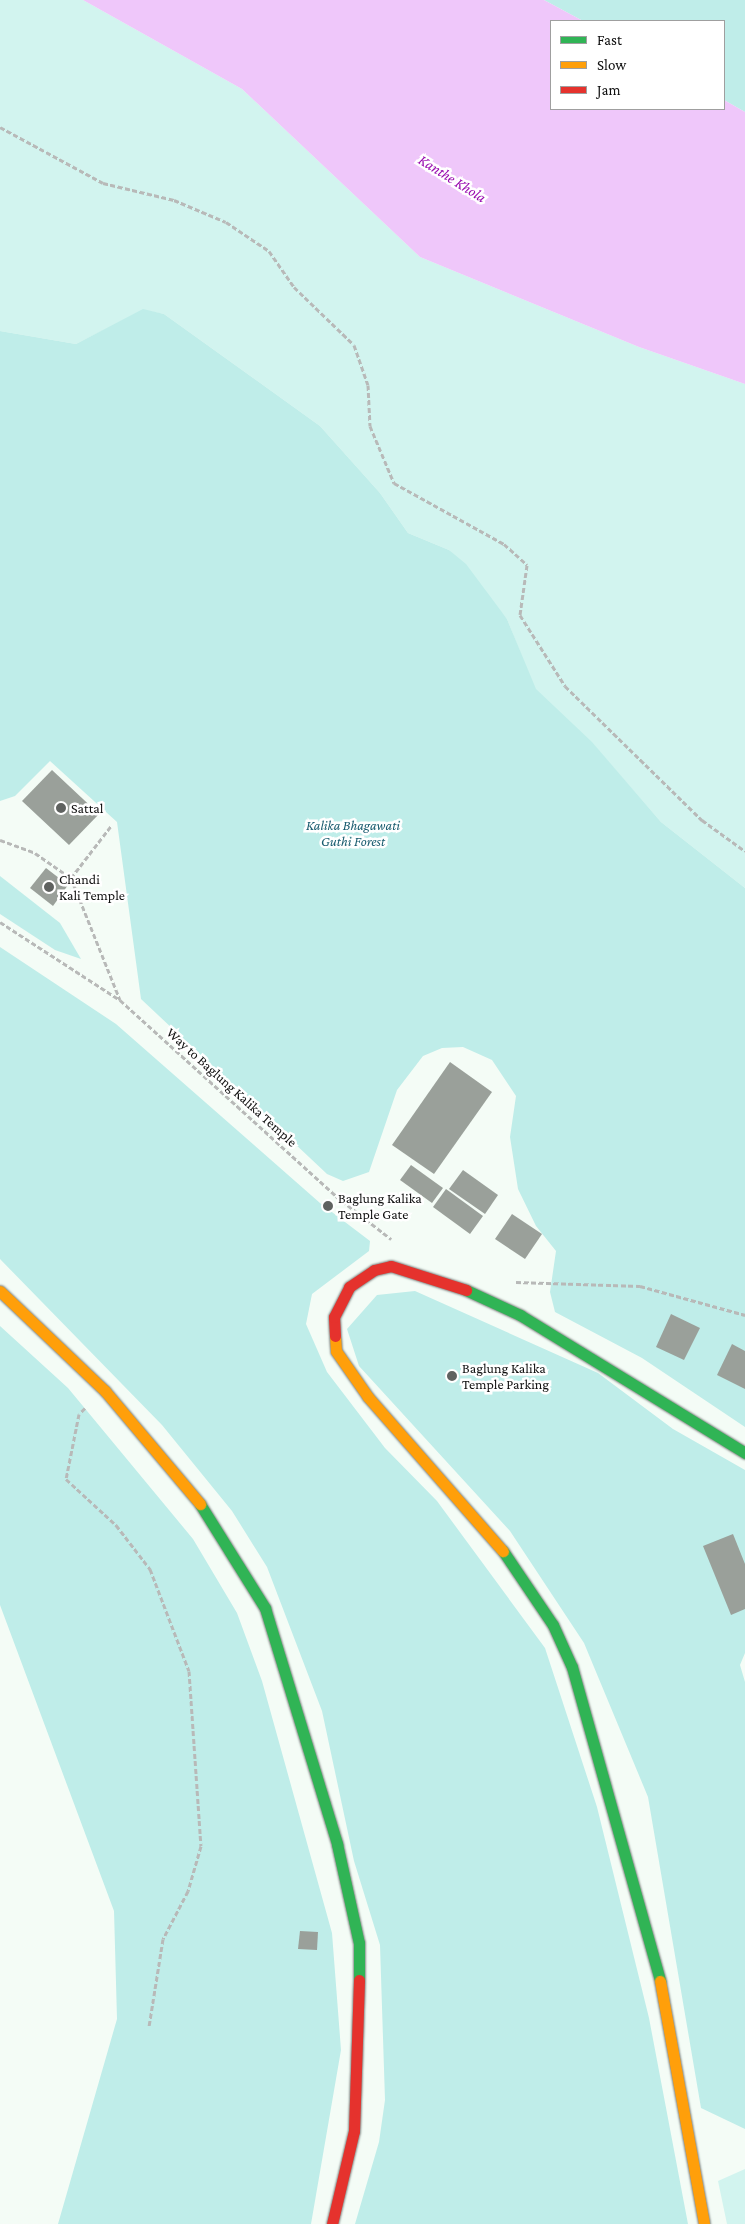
<!DOCTYPE html>
<style>
body{margin:0}
#map{position:relative;width:745px;height:2224px;overflow:hidden;background:#f4fcf6;font-family:"Crimson Pro",serif}
div>[style]{position:absolute}
[style*='--x']{left:calc(var(--x)*1px);top:calc(var(--y)*1px);width:calc(var(--w)*1px);rotate:calc(var(--a)*1deg)}
.green>*{inset:0;background:#d2f4ef}
.forest>*{inset:0;background:#bfede9}
.water>*{inset:0;background:#efc7fa}
.building>*{inset:0;background:#9aa09a}
.path>*{height:3px;margin-top:-1.5px;transform-origin:0;background:repeating-linear-gradient(90deg,#b8b9b8 0 5px,transparent 0 7.5px)}
.roads{filter:drop-shadow(0 0 1px #7f8380) drop-shadow(0 0 1px #7f8380)}
.fast>*{height:11px;margin:-5.5px;padding:0 5.5px;transform-origin:5.5px;border-radius:5.5px;background:#30b455}
.slow>*{height:11px;margin:-5.5px;padding:0 5.5px;transform-origin:5.5px;border-radius:5.5px;background:#ff9f0a}
.jam>*{height:11px;margin:-5.5px;padding:0 5.5px;transform-origin:5.5px;border-radius:5.5px;background:#e5322d}
.dots>*{width:14px;height:14px;translate:-50% -50%;box-sizing:border-box;border:2px solid #fff;border-radius:50%}
span{translate:-50% -50%;white-space:nowrap;text-align:center;line-height:1.15;-webkit-text-stroke:5px #fff;paint-order:stroke}
.poi-label{font-size:14px;color:#0f0f0f}
.left{translate:0 -50%;text-align:left}
.park-label{font-size:14px;color:#185b6e;font-style:italic}
.street-label{font-size:14px;color:#0f0f0f}
.water-label{font-size:15px;color:#980aae;font-style:italic}
.legend{position:absolute;left:550px;top:20px;width:175px;height:90px;box-sizing:border-box;background:#fff;border:1px solid #9f9f9f;margin:0;padding:6px 9px;list-style:none;font-size:15px;color:#0f0f0f}
.legend li{display:flex;align-items:center;gap:10px;height:25px}
.legend b{width:25px;border:1px solid #9f9f9f}
</style>
<div id="map">
<div class="green">
<i style="clip-path:polygon(0 0,83px 0,242px 89px,420px 257px,639px 347px,745px 384px,745px 888px,661px 822px,592px 743px,535px 689px,507px 619px,449px 550px,408px 533px,380px 493px,320px 426px,164px 314px,143px 310px,76px 344px,0 331px)"></i>
<i style="clip-path:polygon(745px 2169px,745px 2224px,727px 2224px,718px 2181px)"></i>
</div>
<div class="forest">
<i style="clip-path:polygon(544px 0,745px 0,745px 112px,724px 100px,724px 21px,583px 21px)"></i>
<i style="clip-path:polygon(143px 309px,164px 314px,320px 426px,380px 493px,408px 533px,449px 550px,466px 564px,507px 619px,536px 689px,592px 742px,661px 822px,745px 888px,745px 1427px,642px 1358px,555px 1312px,550px 1292px,556px 1251px,536px 1226px,518px 1189px,510px 1137px,516px 1096px,492px 1060px,463px 1047px,442px 1048px,423px 1056px,397px 1090px,369px 1172px,343px 1181px,327px 1174px,141px 999px,117px 822px,50px 761px,15px 796px,0 801px,0 331px,76px 344px)"></i>
<i style="clip-path:polygon(0 876px,60px 923px,81px 959px,55px 950px,0 914px)"></i>
<i style="clip-path:polygon(0 947px,116px 1024px,320px 1203px,370px 1241px,369px 1251px,312px 1294px,306px 1324px,327px 1372px,385px 1448px,437px 1501px,545px 1648px,597px 1807px,649px 2018px,688px 2224px,355px 2224px,379px 2142px,385px 2100px,380px 1945px,354px 1861px,322px 1711px,267px 1567px,232px 1511px,162px 1425px,0 1259px)"></i>
<i style="clip-path:polygon(415px 1291px,598px 1373px,673px 1429px,745px 1470px,745px 1653px,740px 1665px,745px 1682px,745px 2129px,701px 2108px,648px 1797px,584px 1643px,510px 1531px,359px 1366px,347px 1329px,377px 1295px)"></i>
<i style="clip-path:polygon(0 1326px,68px 1388px,193px 1539px,237px 1613px,262px 1681px,332px 1933px,341px 2050px,311px 2224px,58px 2224px,117px 2019px,114px 1911px,0 1605px)"></i>
</div>
<div class="water">
<i style="clip-path:polygon(83px 0,544px 0,583px 21px,551px 21px,551px 109px,724px 109px,724px 100px,745px 112px,745px 384px,639px 347px,420px 257px,242px 89px)"></i>
</div>
<div class="building">
<i style="clip-path:polygon(52px 770px,99px 814px,69px 845px,22px 801px)"></i>
<i style="clip-path:polygon(46px 868px,68px 885px,53px 906px,30px 888px)"></i>
<i style="clip-path:polygon(450px 1062px,492px 1092px,434px 1174px,392px 1145px)"></i>
<i style="clip-path:polygon(411px 1165px,443px 1188px,432px 1203px,400px 1180px)"></i>
<i style="clip-path:polygon(463px 1170px,498px 1195px,485px 1214px,449px 1189px)"></i>
<i style="clip-path:polygon(446px 1189px,483px 1216px,470px 1234px,433px 1207px)"></i>
<i style="clip-path:polygon(512px 1214px,542px 1234px,525px 1259px,495px 1239px)"></i>
<i style="clip-path:polygon(671px 1314px,700px 1328px,684px 1360px,656px 1347px)"></i>
<i style="clip-path:polygon(732px 1344px,745px 1351px,745px 1389px,717px 1375px)"></i>
<i style="clip-path:polygon(733px 1534px,745px 1564px,745px 1609px,731px 1615px,703px 1546px)"></i>
<i style="clip-path:polygon(300px 1931px,318px 1932px,317px 1950px,298px 1949px)"></i>
</div>
<div class="path">
<i style="--x:0;--y:127;--w:117;--a:28.5"></i>
<i style="--x:103;--y:183;--w:73;--a:13.5"></i>
<i style="--x:174;--y:200;--w:56;--a:22.9"></i>
<i style="--x:226;--y:222;--w:52;--a:34"></i>
<i style="--x:269;--y:251;--w:44;--a:55.2"></i>
<i style="--x:294;--y:287;--w:83;--a:44"></i>
<i style="--x:354;--y:345;--w:42;--a:70.7"></i>
<i style="--x:368;--y:385;--w:41;--a:87.2"></i>
<i style="--x:370;--y:426;--w:62;--a:67.2"></i>
<i style="--x:394;--y:483;--w:126;--a:29"></i>
<i style="--x:504;--y:544;--w:31;--a:42"></i>
<i style="--x:527;--y:565;--w:50;--a:98"></i>
<i style="--x:520;--y:615;--w:84;--a:57.6"></i>
<i style="--x:565;--y:686;--w:192;--a:44.4"></i>
<i style="--x:702;--y:820;--w:53;--a:35.8"></i>
<i style="--x:0;--y:840;--w:37;--a:20"></i>
<i style="--x:35;--y:853;--w:44;--a:34.8"></i>
<i style="--x:71;--y:878;--w:131;--a:68.1"></i>
<i style="--x:71;--y:878;--w:66;--a:-52.4"></i>
<i style="--x:0;--y:922;--w:143;--a:33"></i>
<i style="--x:120;--y:1000;--w:292;--a:42.2"></i>
<i style="--x:336;--y:1196;--w:70;--a:38"></i>
<i style="--x:516;--y:1282;--w:124;--a:1.8"></i>
<i style="--x:640;--y:1286;--w:109;--a:15.4"></i>
<i style="--x:85;--y:1408;--w:8;--a:135"></i>
<i style="--x:79;--y:1414;--w:66;--a:101.3"></i>
<i style="--x:66;--y:1479;--w:68;--a:42.6"></i>
<i style="--x:116;--y:1525;--w:56;--a:52.3"></i>
<i style="--x:150;--y:1569;--w:109;--a:69.1"></i>
<i style="--x:189;--y:1671;--w:175;--a:86.1"></i>
<i style="--x:201;--y:1846;--w:47;--a:106.1"></i>
<i style="--x:188;--y:1891;--w:54;--a:117.5"></i>
<i style="--x:163;--y:1939;--w:88;--a:99.1"></i>
</div>
<div class="roads">
<div class="fast">
<i style="--x:466;--y:1290;--w:60;--a:24.8"></i>
<i style="--x:520;--y:1315;--w:264;--a:31.5"></i>
<i style="--x:200;--y:1504;--w:123;--a:58"></i>
<i style="--x:265;--y:1608;--w:247;--a:73"></i>
<i style="--x:337;--y:1844;--w:101;--a:77.5"></i>
<i style="--x:359;--y:1943;--w:37;--a:90"></i>
<i style="--x:503;--y:1551;--w:89;--a:56"></i>
<i style="--x:553;--y:1625;--w:46;--a:65.7"></i>
<i style="--x:572;--y:1667;--w:326;--a:74.3"></i>
</div>
<div class="slow">
<i style="--x:0;--y:1291;--w:145;--a:43.6"></i>
<i style="--x:105;--y:1391;--w:148;--a:49.9"></i>
<i style="--x:335;--y:1336;--w:15;--a:86"></i>
<i style="--x:336;--y:1351;--w:56;--a:55.2"></i>
<i style="--x:368;--y:1397;--w:205;--a:48.8"></i>
<i style="--x:660;--y:1981;--w:247;--a:79.7"></i>
</div>
<div class="jam">
<i style="--x:335;--y:1336;--w:19;--a:-93"></i>
<i style="--x:334;--y:1317;--w:34;--a:-63"></i>
<i style="--x:349;--y:1287;--w:30;--a:-34"></i>
<i style="--x:374;--y:1270;--w:17;--a:-13"></i>
<i style="--x:391;--y:1266;--w:79;--a:17.7"></i>
<i style="--x:332;--y:2224;--w:96;--a:-76.7"></i>
<i style="--x:354;--y:2131;--w:151;--a:-88.1"></i>
</div>
</div>
<div class="dots">
<i style="left:61px;top:808px;background:#5f6260"></i>
<i style="left:49px;top:887px;background:#5f6260"></i>
<i style="left:328px;top:1206px;background:#5f6260"></i>
<i style="left:452px;top:1376px;background:#5f6260"></i>
</div>
<div class="poi-label">
<span class="left" style="left:71px;top:808px">Sattal</span>
<span class="left" style="left:59px;top:887px">Chandi<br>Kali Temple</span>
<span class="left" style="left:338px;top:1206px">Baglung Kalika<br>Temple Gate</span>
<span class="left" style="left:462px;top:1376px">Baglung Kalika<br>Temple Parking</span>
</div>
<div class="park-label">
<span style="left:353px;top:833px">Kalika Bhagawati<br>Guthi Forest</span>
</div>
<div class="street-label">
<span style="left:232px;top:1087px;rotate:42deg">Way to Baglung Kalika Temple</span>
</div>
<div class="water-label">
<span style="left:452px;top:179px;rotate:32deg">Kanthe Khola</span>
</div>
<ul class="legend">
<li><b style="height:6px;background:#30b455"></b>Fast</li>
<li><b style="height:6px;background:#ff9f0a"></b>Slow</li>
<li><b style="height:6px;background:#e5322d"></b>Jam</li>
</ul>
</div>
